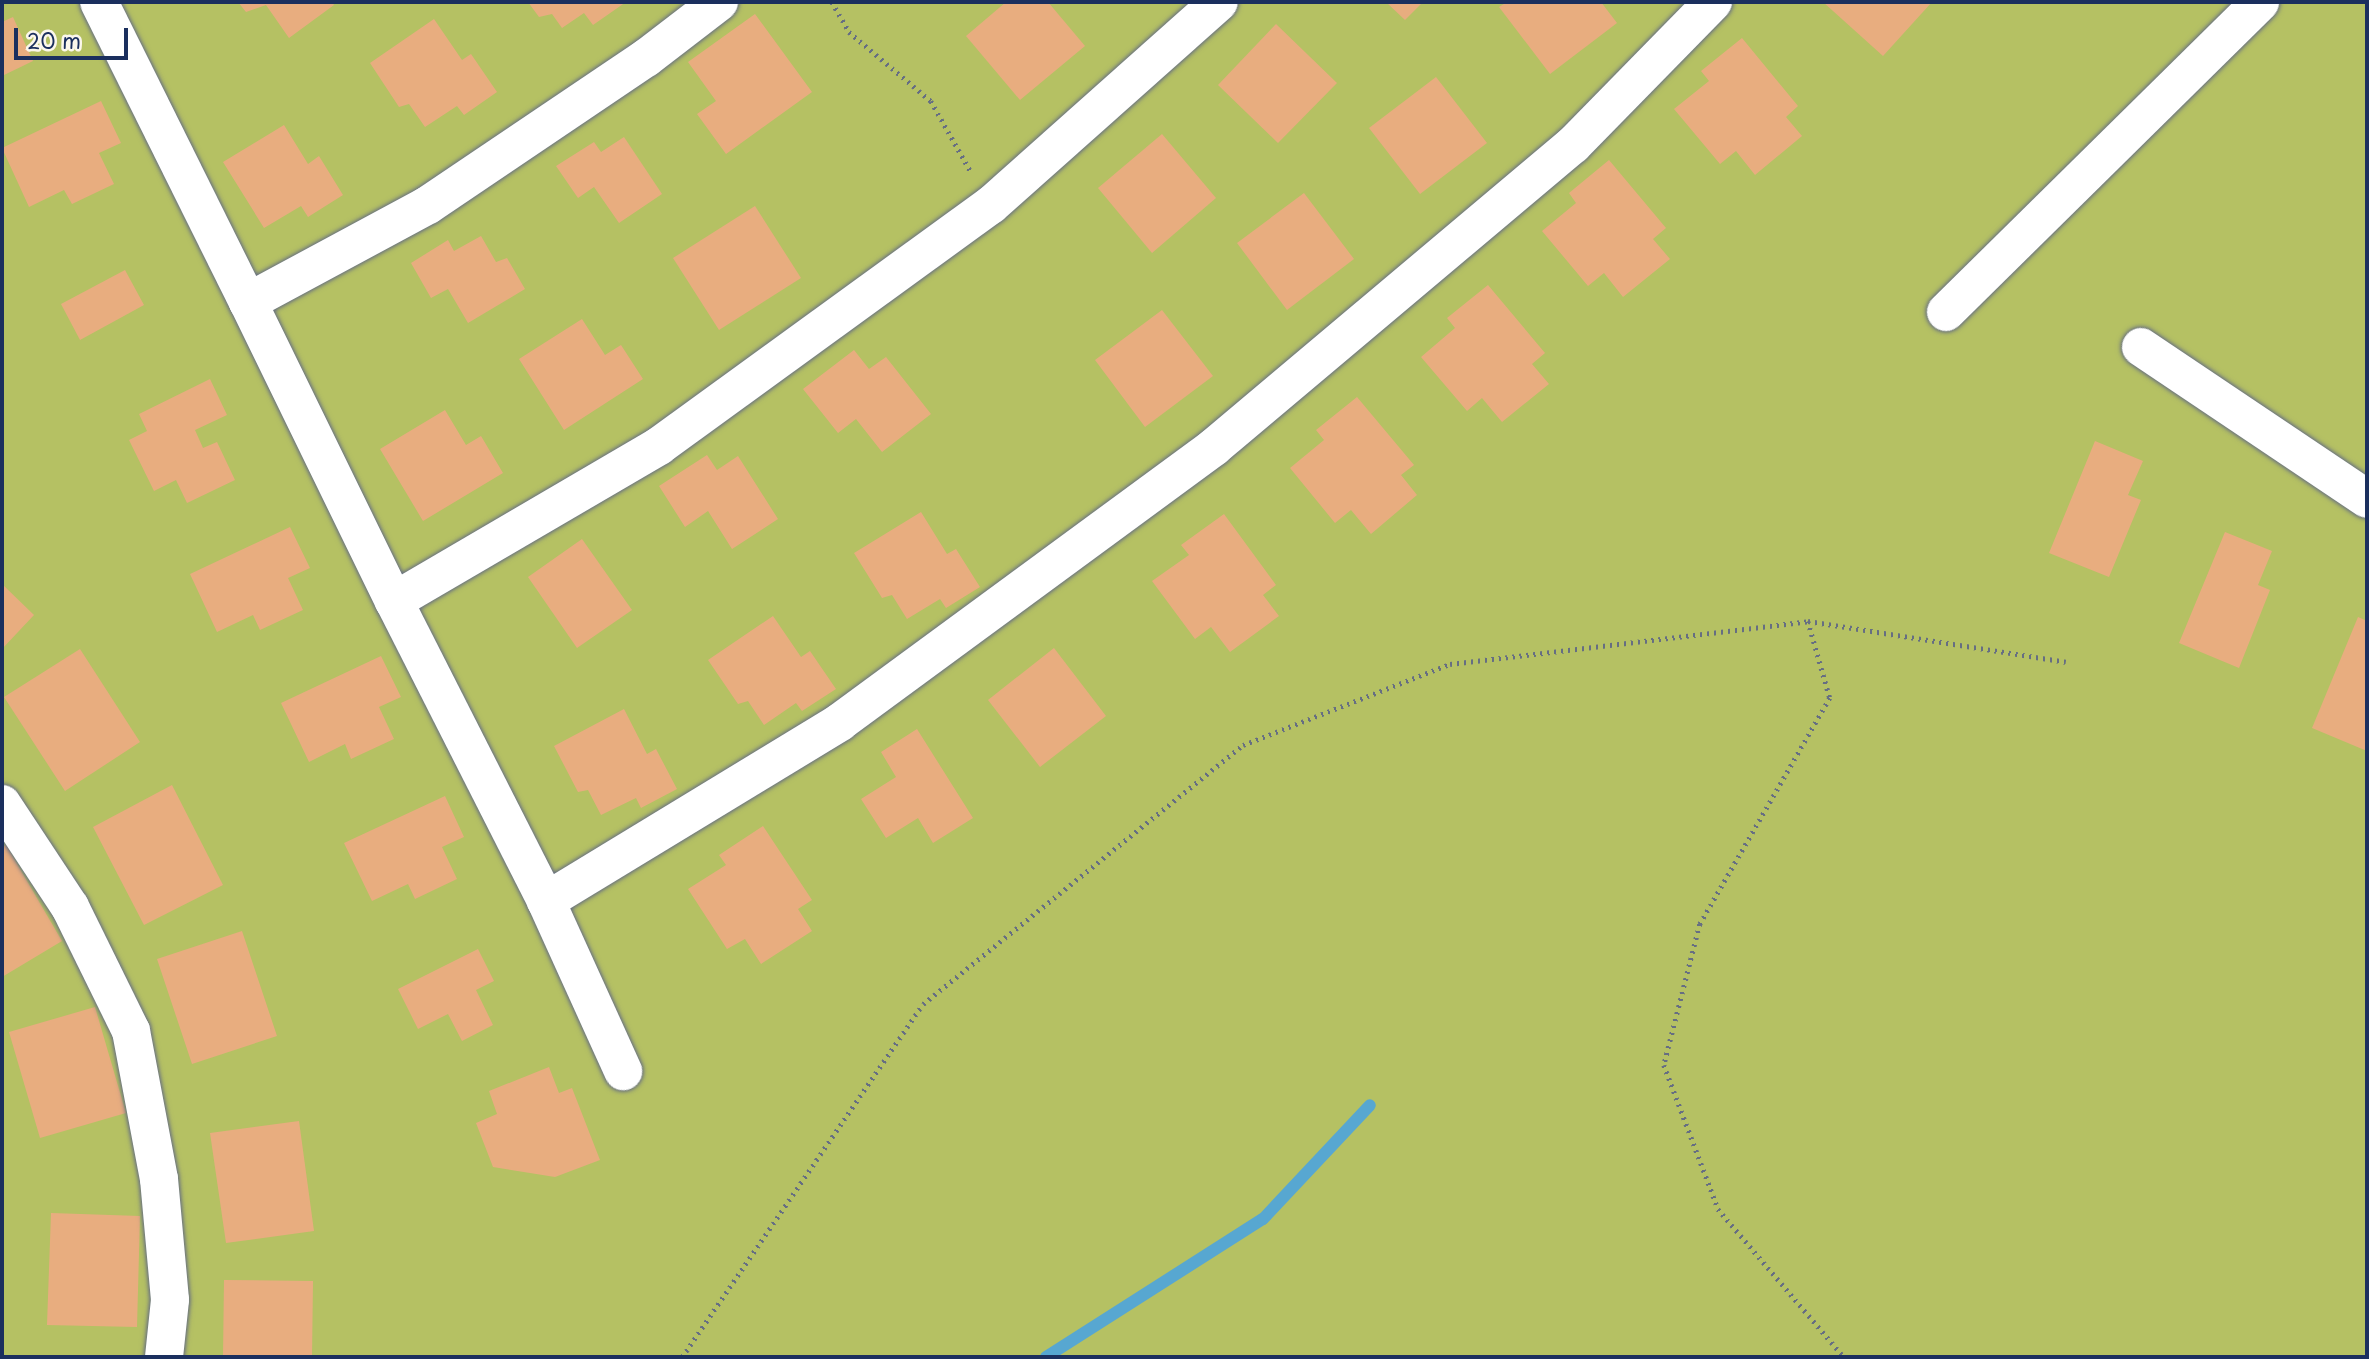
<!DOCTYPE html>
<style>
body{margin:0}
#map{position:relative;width:2369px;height:1359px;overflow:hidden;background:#f1e2c5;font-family:"Playpen Sans",sans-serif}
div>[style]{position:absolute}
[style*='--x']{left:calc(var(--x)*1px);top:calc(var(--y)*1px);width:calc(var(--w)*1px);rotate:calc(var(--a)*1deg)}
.green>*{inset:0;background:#b5c163}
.stream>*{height:12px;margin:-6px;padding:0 6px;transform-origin:6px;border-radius:6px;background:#57a7d1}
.building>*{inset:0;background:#e8ad7f}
.path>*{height:4.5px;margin-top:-2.25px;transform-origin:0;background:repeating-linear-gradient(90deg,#666e82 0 2px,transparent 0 7px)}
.roads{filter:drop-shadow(0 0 2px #666e82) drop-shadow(0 0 2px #666e82)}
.minor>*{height:38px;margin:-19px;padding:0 19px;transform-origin:19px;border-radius:19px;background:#fff}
span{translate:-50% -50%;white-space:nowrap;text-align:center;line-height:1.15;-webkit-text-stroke:5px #fbf7ec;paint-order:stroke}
.frame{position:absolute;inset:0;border:4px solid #1b2f5e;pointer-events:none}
.scale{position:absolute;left:14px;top:28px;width:114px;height:32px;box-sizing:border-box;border:4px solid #1b2f5e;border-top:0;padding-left:9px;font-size:21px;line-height:24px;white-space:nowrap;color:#1b2f5e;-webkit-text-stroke:5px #fbf7ec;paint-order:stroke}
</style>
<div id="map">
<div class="green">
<i style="clip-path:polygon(2px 2px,2367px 2px,2367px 1357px,2px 1357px)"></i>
</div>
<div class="stream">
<i style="--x:1046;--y:1357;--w:257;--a:-32.5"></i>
<i style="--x:1263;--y:1219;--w:156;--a:-46.8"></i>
</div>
<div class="building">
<i style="clip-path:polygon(238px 2px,332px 2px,334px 5px,289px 38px,266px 5px,246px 12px)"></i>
<i style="clip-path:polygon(528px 2px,626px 2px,593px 25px,584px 13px,562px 28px,552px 14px,539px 17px)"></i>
<i style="clip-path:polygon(1006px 2px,1048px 2px,1085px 46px,1020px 100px,966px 36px)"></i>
<i style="clip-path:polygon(1386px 2px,1423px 2px,1405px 20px)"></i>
<i style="clip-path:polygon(1507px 2px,1601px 2px,1617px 23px,1550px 74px,1499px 7px)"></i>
<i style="clip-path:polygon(1823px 2px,1932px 2px,1883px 56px)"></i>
<i style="clip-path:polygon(755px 14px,812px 92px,726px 154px,697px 114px,716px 101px,688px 62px)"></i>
<i style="clip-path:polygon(13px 17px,33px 61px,2px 76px,2px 22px)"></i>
<i style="clip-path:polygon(434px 19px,462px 60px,471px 54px,497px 92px,464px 115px,457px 106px,425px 127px,409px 104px,399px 107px,370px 63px)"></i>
<i style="clip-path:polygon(1276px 24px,1337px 83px,1278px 143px,1218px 85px)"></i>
<i style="clip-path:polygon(1742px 38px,1798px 106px,1786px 117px,1802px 136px,1755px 175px,1736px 151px,1720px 164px,1674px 109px,1709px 81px,1701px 71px)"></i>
<i style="clip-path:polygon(1436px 77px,1487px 143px,1420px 194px,1369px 128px)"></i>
<i style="clip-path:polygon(101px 101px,121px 143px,99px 153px,114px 184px,72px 204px,64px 190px,29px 207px,2px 148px)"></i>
<i style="clip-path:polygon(284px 125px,308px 164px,319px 156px,343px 195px,308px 217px,301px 206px,264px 228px,223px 162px)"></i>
<i style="clip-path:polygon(1162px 134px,1216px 198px,1152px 253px,1098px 188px)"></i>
<i style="clip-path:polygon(624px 137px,662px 194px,619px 223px,594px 187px,578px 198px,556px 166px,594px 142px,601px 152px)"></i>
<i style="clip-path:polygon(1609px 160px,1666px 228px,1653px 239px,1670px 259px,1623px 297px,1604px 273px,1588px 286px,1542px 231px,1576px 203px,1569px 193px)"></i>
<i style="clip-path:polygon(1304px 193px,1354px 259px,1287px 310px,1237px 243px)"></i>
<i style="clip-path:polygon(755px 206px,801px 278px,719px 330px,673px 258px)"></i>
<i style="clip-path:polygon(481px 236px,496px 262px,507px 258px,525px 289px,468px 323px,448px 289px,431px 298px,411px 263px,448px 240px,454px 251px)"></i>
<i style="clip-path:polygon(125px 270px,144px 305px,80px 340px,61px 304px)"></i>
<i style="clip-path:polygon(1488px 285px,1545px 353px,1532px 364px,1549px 384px,1502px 422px,1482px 398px,1467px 411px,1421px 357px,1455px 328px,1447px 318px)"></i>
<i style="clip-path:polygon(1162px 310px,1213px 376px,1145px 427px,1095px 360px)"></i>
<i style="clip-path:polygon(582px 319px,605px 355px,621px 345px,643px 379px,564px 430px,519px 359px)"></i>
<i style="clip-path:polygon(854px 350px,869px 369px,886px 357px,931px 414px,882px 452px,856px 419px,838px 433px,803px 389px)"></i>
<i style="clip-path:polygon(210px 379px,227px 415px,195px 430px,203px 448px,217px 442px,235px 480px,187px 503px,176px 480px,154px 491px,129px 440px,147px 431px,139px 414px)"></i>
<i style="clip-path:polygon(1357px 397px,1414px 465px,1401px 475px,1417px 495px,1371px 534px,1351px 510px,1335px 523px,1290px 468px,1324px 440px,1316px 430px)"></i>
<i style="clip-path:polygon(445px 410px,466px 445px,481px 436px,503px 473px,423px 521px,380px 449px)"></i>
<i style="clip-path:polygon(2095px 441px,2143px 461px,2128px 495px,2141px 500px,2109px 577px,2049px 553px)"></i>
<i style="clip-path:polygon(707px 455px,717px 470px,738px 456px,778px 519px,732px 549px,708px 511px,685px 527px,659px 486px)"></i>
<i style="clip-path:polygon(921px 512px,947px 554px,956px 549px,980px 587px,946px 608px,940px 599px,907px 619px,892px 595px,882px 598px,854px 553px)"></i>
<i style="clip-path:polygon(1224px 514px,1276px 585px,1263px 595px,1279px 616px,1230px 652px,1211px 627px,1195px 639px,1152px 581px,1189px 555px,1181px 545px)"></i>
<i style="clip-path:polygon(290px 527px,310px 568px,288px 578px,303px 610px,260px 630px,253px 615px,217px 632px,190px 574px)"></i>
<i style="clip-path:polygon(2225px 532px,2272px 551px,2258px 585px,2270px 590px,2239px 668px,2179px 643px)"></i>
<i style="clip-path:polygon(582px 539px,632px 610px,577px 648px,528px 577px)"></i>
<i style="clip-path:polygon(2px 584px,34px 615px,2px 649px)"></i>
<i style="clip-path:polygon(773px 616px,801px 657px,810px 651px,836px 689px,802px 711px,796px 703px,764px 725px,748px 701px,738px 704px,708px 660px)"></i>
<i style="clip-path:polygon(2358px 617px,2367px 621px,2367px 751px,2312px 728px)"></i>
<i style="clip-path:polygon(1054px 648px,1106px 716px,1040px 767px,988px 700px)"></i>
<i style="clip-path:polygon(80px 649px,140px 742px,65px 791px,4px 697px)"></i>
<i style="clip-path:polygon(381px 656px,401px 697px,379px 707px,394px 739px,351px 759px,345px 744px,309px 762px,281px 703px)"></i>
<i style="clip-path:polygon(624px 709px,647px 754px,656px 749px,677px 789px,641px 808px,636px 798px,601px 815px,588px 790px,578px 792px,554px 746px)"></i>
<i style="clip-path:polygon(917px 729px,973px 818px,933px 843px,918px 818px,886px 838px,861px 799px,896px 777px,881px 752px)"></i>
<i style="clip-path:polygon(172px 785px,223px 885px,144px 925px,93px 827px)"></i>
<i style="clip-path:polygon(445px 796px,464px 837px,442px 847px,457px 879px,415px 899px,408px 884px,372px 901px,344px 843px)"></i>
<i style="clip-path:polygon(763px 826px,812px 900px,798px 909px,812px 931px,761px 964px,745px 939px,727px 949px,688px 889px,726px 865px,719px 855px)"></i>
<i style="clip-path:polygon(6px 845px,62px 941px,2px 977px,2px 848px)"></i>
<i style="clip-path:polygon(242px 931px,277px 1036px,192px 1064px,157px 959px)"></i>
<i style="clip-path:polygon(478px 949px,494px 981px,476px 990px,493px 1025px,462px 1041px,448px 1014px,418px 1029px,398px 989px)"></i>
<i style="clip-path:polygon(95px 1007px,126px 1113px,40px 1138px,9px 1032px)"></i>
<i style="clip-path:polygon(549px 1067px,559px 1093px,572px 1088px,600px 1160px,555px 1177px,493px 1167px,476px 1123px,497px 1114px,489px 1091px)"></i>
<i style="clip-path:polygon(299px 1121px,314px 1231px,226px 1243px,210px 1133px)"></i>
<i style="clip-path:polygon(51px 1213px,140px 1216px,137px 1327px,47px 1325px)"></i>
<i style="clip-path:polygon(224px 1280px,313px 1281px,312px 1357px,223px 1357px)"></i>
</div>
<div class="path">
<i style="--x:832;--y:2;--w:34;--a:60"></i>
<i style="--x:849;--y:32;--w:107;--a:40.1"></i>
<i style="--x:931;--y:101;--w:81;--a:60.6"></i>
<i style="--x:1808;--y:621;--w:80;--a:74.1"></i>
<i style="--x:1830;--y:698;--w:261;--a:119.9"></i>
<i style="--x:1700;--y:924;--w:146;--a:104.3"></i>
<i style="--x:1664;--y:1065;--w:154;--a:69.4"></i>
<i style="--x:1718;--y:1209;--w:194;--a:49.6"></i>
<i style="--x:682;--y:1357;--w:427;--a:-55.7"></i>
<i style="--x:923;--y:1004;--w:412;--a:-39"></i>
<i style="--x:1243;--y:745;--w:222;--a:-21.4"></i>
<i style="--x:1450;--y:664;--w:361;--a:-6.8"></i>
<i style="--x:1808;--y:621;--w:261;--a:9"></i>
</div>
<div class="roads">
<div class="minor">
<i style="--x:99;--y:2;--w:335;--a:63.6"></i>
<i style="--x:248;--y:302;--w:204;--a:-28.3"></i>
<i style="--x:428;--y:205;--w:263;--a:-34"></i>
<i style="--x:646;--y:58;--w:92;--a:-37.5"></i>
<i style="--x:248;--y:302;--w:333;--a:64"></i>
<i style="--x:394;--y:601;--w:307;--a:-30.3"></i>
<i style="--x:659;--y:446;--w:410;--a:-36"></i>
<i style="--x:991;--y:205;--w:305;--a:-41.7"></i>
<i style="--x:1946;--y:312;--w:441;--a:-44.6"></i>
<i style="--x:2141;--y:347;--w:272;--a:33.9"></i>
<i style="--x:394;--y:601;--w:336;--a:63.1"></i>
<i style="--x:546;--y:901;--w:344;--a:-31.3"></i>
<i style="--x:840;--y:722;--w:464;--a:-36.3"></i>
<i style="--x:1214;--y:447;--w:469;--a:-40.1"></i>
<i style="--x:1573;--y:145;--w:200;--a:-45.6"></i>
<i style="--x:2;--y:804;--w:123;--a:56.6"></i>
<i style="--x:70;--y:907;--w:138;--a:63.8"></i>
<i style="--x:131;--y:1031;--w:151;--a:79.3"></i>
<i style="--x:159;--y:1179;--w:121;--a:84.8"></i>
<i style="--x:170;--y:1300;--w:57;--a:96"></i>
<i style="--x:546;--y:901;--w:187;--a:65.6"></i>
</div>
</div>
<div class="frame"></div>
<div class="scale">20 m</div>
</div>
